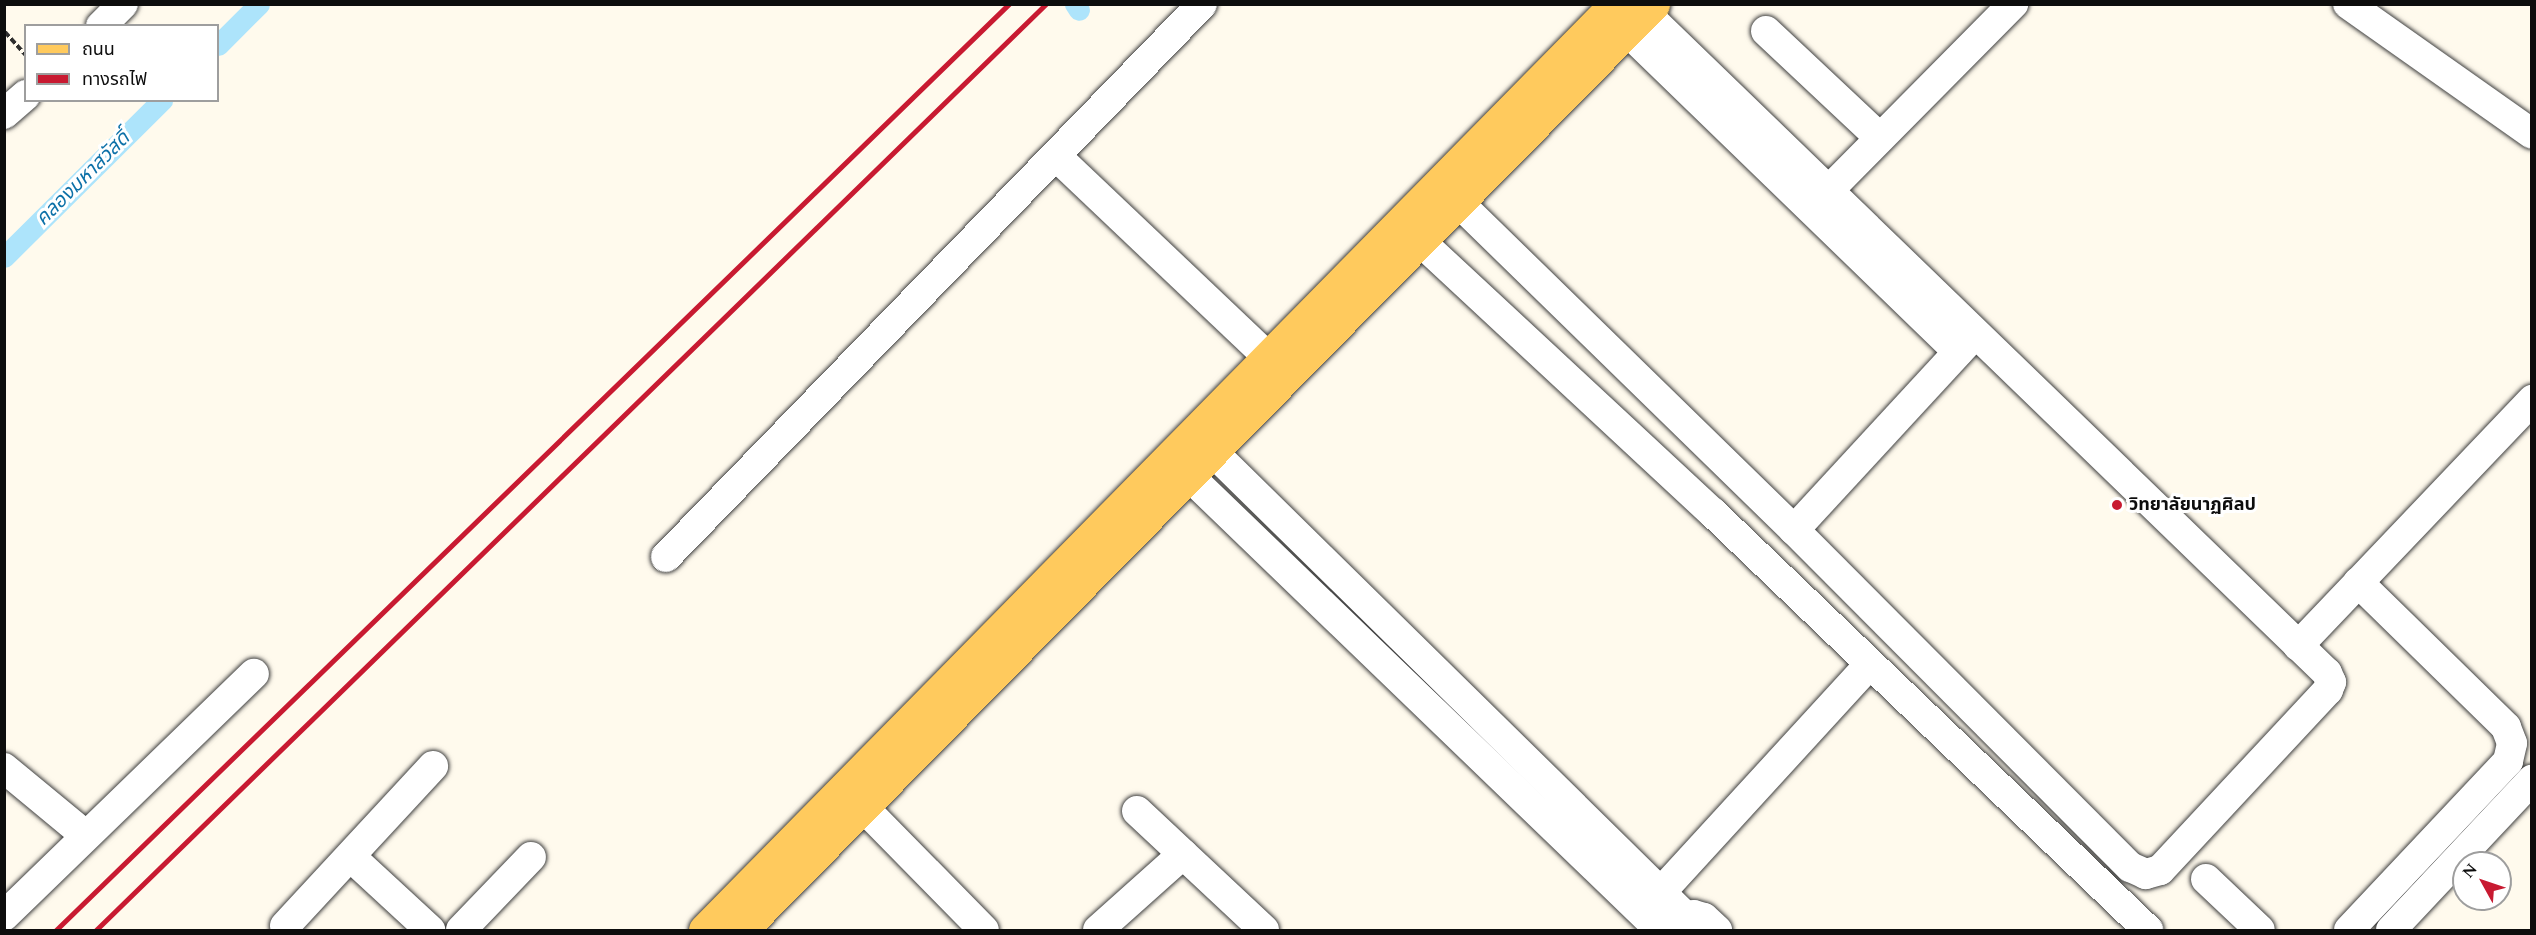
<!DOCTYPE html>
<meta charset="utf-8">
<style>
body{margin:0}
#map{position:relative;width:2536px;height:935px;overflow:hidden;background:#fffaed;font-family:Spectral,"Noto Sans Thai",serif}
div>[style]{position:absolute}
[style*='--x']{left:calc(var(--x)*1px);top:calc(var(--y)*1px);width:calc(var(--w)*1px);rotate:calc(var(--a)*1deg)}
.canal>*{height:21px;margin:-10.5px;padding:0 10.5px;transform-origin:10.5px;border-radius:10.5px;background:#ade4fb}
.path>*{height:4px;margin-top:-2px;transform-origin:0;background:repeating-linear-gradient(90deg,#2f2f2f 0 6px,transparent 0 9px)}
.roads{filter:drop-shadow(0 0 2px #404040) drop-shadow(0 0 2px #404040)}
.minor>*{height:30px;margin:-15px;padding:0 15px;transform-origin:15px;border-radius:15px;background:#fff}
.major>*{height:33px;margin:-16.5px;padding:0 16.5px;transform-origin:16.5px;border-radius:16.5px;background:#ffca5d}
.rail>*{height:4.5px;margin:-2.25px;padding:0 2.25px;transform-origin:2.25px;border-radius:2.25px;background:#c81a31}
.dots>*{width:16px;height:16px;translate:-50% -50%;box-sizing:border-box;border:3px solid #fff;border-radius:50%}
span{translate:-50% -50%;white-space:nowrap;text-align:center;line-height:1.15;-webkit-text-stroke:6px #fff;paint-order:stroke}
.poi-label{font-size:18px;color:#0d0d0d;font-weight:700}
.left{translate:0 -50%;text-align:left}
.water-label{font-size:20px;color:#0d71a8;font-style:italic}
.frame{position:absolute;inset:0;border:6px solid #0d0d0d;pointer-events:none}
.legend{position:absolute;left:24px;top:24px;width:195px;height:78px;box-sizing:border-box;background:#fff;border:2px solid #9e9e9e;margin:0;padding:8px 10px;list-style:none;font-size:18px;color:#0d0d0d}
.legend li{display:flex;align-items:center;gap:12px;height:30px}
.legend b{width:30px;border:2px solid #9e9e9e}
.north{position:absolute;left:2452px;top:851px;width:60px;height:60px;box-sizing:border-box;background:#fff;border:2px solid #9e9e9e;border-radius:50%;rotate:310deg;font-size:16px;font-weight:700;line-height:24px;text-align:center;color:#0d0d0d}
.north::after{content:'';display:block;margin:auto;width:21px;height:27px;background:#c81a31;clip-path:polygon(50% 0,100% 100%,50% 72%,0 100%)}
</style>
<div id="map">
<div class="canal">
<i style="--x:1075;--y:4;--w:7;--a:56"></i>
<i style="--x:218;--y:45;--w:58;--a:-45"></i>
<i style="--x:4;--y:257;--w:223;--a:-44.8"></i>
</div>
<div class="path">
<i style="--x:5;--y:32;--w:31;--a:48"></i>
</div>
<div class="roads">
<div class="minor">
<i style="--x:2348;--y:4;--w:225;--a:35.2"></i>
<i style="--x:1645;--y:13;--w:949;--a:44.06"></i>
<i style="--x:2327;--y:673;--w:10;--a:66"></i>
<i style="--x:2331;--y:682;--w:9;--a:111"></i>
<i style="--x:2328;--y:690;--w:246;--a:133"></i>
<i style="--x:2160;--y:870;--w:15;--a:164"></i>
<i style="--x:2146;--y:874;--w:17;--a:-156"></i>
<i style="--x:2130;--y:867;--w:476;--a:-134.9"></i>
<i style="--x:1794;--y:530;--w:267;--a:-47.3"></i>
<i style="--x:101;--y:26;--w:31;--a:-45"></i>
<i style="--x:1627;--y:31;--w:461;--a:44.1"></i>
<i style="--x:1766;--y:31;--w:156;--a:43.2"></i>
<i style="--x:4;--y:114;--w:29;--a:-41"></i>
<i style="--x:1056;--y:156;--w:294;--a:43.5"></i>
<i style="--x:1829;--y:190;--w:262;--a:-45.3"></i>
<i style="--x:1458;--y:202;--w:470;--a:44.3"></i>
<i style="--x:1420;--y:241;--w:400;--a:42.9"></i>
<i style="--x:1713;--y:513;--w:603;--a:43.79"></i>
<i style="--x:1212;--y:451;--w:662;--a:44.51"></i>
<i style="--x:1189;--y:476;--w:654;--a:43.95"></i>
<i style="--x:666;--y:557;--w:770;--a:-45.89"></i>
<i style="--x:2298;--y:646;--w:340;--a:-46.4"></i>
<i style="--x:4;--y:768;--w:105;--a:39.6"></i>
<i style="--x:864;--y:808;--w:171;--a:45.5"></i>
<i style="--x:1137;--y:811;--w:174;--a:43.1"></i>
<i style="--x:351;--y:857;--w:108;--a:42.7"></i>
<i style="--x:2206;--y:879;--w:74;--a:43.4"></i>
<i style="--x:1661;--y:892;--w:309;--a:-47.5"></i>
<i style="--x:4;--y:916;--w:348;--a:-44.1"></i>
<i style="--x:285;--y:926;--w:218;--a:-47.2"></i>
<i style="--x:1667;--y:926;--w:11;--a:-41"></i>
<i style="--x:1675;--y:919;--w:19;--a:-12"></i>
<i style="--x:1694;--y:915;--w:10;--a:17"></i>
<i style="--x:1704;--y:918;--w:18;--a:43"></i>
<i style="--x:461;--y:930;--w:101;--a:-46.2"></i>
<i style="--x:1098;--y:930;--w:114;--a:-41.8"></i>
<i style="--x:2349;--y:930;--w:232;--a:-46.7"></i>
<i style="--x:2508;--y:761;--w:18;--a:-77"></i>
<i style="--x:2512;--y:743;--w:17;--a:-111"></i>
<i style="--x:2506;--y:727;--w:207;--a:-135.6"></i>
<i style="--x:2391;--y:930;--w:206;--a:-46.8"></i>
</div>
<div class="major">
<i style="--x:705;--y:930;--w:1299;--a:-45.47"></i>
<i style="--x:741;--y:930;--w:1300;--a:-45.44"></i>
</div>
</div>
<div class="rail">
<i style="--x:56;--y:930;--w:1329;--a:-44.18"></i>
<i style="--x:96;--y:930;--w:1327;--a:-44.27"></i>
</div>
<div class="dots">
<i style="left:2117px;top:505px;background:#c81a31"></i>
</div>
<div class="poi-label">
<span class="left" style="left:2129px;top:505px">วิทยาลัยนาฏศิลป</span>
</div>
<div class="water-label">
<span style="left:83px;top:179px;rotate:-45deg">คลองมหาสวัสดิ์</span>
</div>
<div class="frame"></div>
<ul class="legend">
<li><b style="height:8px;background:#ffca5d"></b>ถนน</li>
<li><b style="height:8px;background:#c81a31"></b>ทางรถไฟ</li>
</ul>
<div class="north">N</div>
</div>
